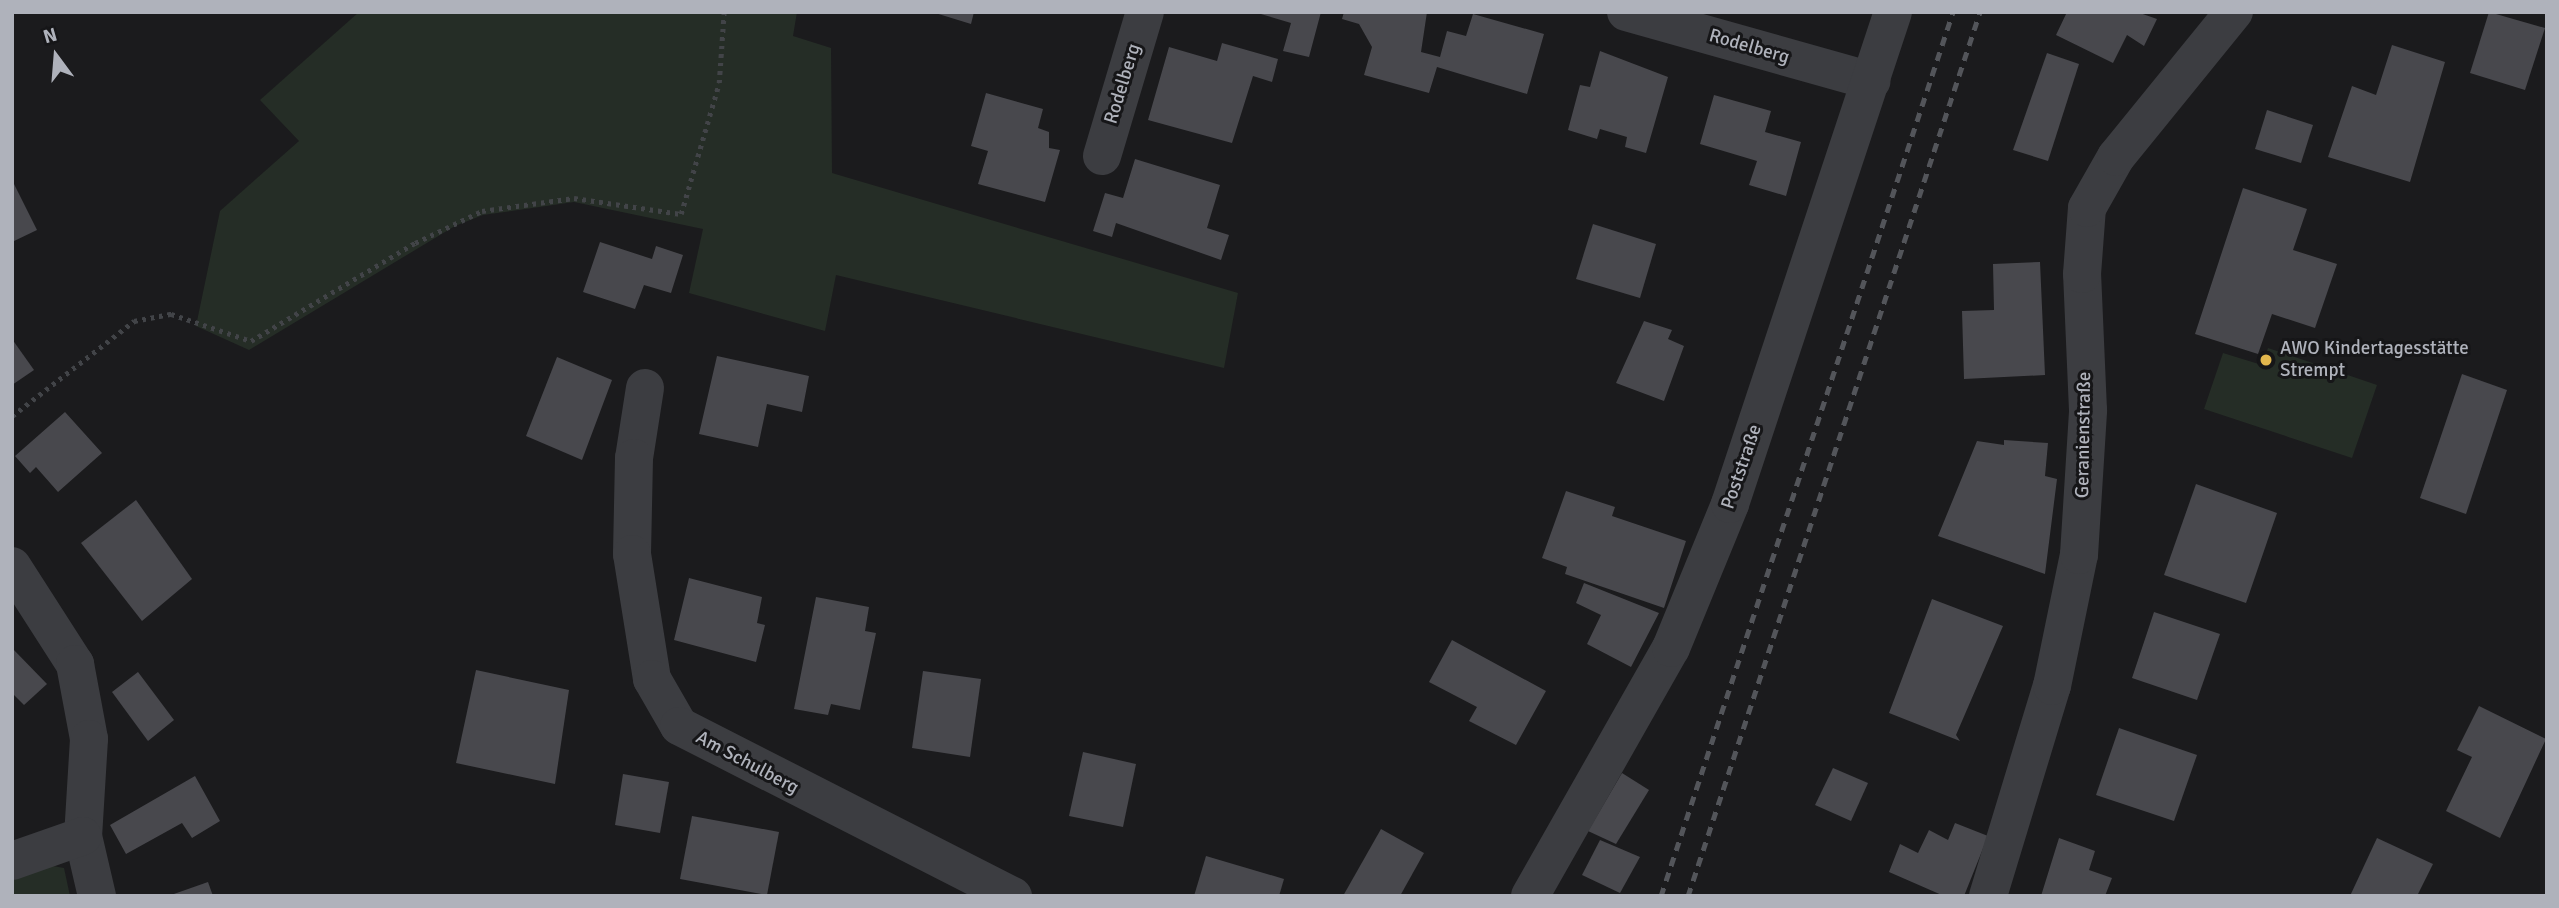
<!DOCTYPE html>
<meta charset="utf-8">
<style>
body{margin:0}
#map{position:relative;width:2559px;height:908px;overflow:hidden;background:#1b1b1d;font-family:Signika,sans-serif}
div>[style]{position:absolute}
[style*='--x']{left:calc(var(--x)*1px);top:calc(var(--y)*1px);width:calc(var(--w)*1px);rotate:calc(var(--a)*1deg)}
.green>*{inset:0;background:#252d26}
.building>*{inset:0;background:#48484d}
.path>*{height:4.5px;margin-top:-2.25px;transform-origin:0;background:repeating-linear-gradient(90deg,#424448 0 3.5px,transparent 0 8.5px)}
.minor>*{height:38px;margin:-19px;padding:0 19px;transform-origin:19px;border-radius:19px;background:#3c3d41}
.rail>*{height:5px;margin-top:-2.5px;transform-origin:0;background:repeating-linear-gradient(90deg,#53555a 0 9px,transparent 0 16px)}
.dots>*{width:19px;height:19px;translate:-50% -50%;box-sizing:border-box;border:4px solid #161618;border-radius:50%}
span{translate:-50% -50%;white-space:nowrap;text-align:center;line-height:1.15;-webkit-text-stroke:6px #161618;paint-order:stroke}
.street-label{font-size:19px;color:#afb2bb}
.poi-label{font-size:19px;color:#afb2bb}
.left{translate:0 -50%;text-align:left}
.frame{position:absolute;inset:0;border:14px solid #afb2bb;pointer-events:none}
.north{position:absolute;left:21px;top:21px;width:70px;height:70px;-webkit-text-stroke:5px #161618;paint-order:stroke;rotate:344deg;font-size:19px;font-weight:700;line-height:28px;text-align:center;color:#afb2bb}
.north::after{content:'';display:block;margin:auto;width:24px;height:32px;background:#afb2bb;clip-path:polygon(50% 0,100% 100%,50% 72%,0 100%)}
</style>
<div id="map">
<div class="green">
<i style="clip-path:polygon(359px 12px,797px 12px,793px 36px,831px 48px,832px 173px,1238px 293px,1224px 368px,836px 275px,825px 331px,689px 293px,703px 229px,574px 202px,483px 215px,455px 226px,249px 350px,196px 326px,220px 211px,299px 141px,260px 100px)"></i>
<i style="clip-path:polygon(2268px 348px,2377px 385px,2352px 458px,2204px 409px,2223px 353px,2262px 365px)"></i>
<i style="clip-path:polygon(42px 864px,64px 868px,70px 896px,12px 896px,12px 881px)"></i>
</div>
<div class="building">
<i style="clip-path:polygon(932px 12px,974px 12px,971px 24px)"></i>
<i style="clip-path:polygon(1254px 12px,1321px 12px,1309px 57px,1283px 51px,1291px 23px)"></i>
<i style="clip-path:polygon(1344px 12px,1427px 12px,1421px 52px,1440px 57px,1447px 31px,1466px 36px,1473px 14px,1544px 34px,1527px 94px,1437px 67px,1429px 93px,1364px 75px,1372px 47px,1359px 24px,1342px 19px)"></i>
<i style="clip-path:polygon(2067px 12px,2137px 12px,2157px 19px,2144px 46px,2127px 35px,2113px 63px,2056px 35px)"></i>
<i style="clip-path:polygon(2489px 12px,2545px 28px,2525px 90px,2470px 73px)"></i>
<i style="clip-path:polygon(1222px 43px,1278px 59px,1272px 82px,1253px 76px,1232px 143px,1148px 120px,1169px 47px,1217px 61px)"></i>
<i style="clip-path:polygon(2392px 45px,2445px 62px,2410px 182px,2328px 157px,2352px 86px,2376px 95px)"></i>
<i style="clip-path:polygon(1600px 51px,1668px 77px,1646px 153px,1625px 147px,1627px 137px,1600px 129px,1597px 139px,1568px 130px,1580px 85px,1590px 87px)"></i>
<i style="clip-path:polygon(2047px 53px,2079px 64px,2048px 161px,2013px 150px)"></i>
<i style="clip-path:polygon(986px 93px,1043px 109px,1038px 128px,1049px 132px,1049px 148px,1060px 150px,1045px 202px,978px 184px,988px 151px,971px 146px)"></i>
<i style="clip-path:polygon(1714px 95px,1771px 111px,1765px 132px,1801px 142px,1786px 196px,1749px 185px,1757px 161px,1700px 144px)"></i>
<i style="clip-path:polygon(2267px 110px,2313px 125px,2301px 163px,2255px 149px)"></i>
<i style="clip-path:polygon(1135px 159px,1220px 185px,1207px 228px,1229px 235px,1221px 260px,1116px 223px,1112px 237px,1093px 231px,1105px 193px,1123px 198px)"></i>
<i style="clip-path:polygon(12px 180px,37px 230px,12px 242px)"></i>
<i style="clip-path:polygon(2243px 188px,2307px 209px,2293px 250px,2337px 264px,2315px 328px,2272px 314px,2258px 354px,2195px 334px)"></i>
<i style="clip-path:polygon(1593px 224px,1656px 244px,1640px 298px,1576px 279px)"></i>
<i style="clip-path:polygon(600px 242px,652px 259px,656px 246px,683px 255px,671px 293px,644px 285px,635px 309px,583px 292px)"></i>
<i style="clip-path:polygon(2040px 262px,2045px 375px,1964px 379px,1962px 311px,1994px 310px,1993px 264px)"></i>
<i style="clip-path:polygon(1644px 321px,1672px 330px,1668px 339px,1684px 346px,1664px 401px,1616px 383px)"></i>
<i style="clip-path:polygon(12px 339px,34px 370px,12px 385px)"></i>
<i style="clip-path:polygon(717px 356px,809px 376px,802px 412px,767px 404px,758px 447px,699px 434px)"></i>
<i style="clip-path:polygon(557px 357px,612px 380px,582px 460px,526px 436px)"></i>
<i style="clip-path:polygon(2462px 374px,2507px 390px,2466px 514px,2420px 498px)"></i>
<i style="clip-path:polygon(65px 412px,102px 453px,58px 492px,36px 467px,30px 473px,15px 456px)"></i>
<i style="clip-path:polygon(2004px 440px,2048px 443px,2045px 476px,2057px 479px,2045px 574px,1938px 536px,1977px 441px,2004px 445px)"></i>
<i style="clip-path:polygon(2196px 484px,2277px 513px,2246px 603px,2164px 575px)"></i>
<i style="clip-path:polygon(1566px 491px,1615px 507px,1612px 516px,1686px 541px,1664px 608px,1565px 574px,1567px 567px,1542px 558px)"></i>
<i style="clip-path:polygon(136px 500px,192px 579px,142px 621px,81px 543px)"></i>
<i style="clip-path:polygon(689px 578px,762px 597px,757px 623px,765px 625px,756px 662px,674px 640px)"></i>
<i style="clip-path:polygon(1584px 583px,1659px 613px,1631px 667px,1587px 644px,1601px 615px,1576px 603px)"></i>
<i style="clip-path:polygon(816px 597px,869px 607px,865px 631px,876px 633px,860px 710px,831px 704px,828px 715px,794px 709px)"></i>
<i style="clip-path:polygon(1932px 599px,2003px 626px,1956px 735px,1960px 741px,1889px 713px)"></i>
<i style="clip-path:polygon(2154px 612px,2220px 634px,2197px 700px,2132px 678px)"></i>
<i style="clip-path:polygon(1452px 640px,1546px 691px,1516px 745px,1469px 721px,1477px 707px,1429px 682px)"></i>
<i style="clip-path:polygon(12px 648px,47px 684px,24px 705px,12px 693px)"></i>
<i style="clip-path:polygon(476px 670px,569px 690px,555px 784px,456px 763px)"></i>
<i style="clip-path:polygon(923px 671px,981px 679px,970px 757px,912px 748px)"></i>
<i style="clip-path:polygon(138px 672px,174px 720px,148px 741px,112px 692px)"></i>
<i style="clip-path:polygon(2479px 706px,2546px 739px,2500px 838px,2446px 811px,2472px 757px,2457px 750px)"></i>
<i style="clip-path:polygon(2119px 728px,2197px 755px,2174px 821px,2096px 795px)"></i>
<i style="clip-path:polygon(1083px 752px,1136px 764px,1123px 827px,1069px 816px)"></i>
<i style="clip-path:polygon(1833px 768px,1868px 783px,1851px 821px,1815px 805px)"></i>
<i style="clip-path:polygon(1622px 773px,1649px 790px,1616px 844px,1588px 831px)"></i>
<i style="clip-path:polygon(623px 774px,669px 782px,660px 833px,615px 825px)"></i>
<i style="clip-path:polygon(195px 776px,220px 821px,192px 838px,182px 823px,126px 854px,110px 825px)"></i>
<i style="clip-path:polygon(692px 816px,779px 832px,767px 895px,680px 879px)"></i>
<i style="clip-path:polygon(1955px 823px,1988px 836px,1964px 896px,1944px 896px,1889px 872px,1900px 844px,1918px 853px,1929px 830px,1948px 840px)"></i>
<i style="clip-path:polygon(1381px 829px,1424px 853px,1400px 896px,1343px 896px)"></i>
<i style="clip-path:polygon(2059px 838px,2095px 851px,2089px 870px,2112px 878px,2105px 896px,2041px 896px)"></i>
<i style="clip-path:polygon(2377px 838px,2433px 864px,2417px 896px,2350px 896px)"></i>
<i style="clip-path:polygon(1600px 840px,1640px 857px,1620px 893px,1582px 875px)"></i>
<i style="clip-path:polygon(1206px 856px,1284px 879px,1279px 896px,1194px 896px)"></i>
<i style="clip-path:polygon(208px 882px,213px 896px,171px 896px,171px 895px)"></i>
</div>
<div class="path">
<i style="--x:12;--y:416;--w:155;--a:-37.9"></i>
<i style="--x:134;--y:321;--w:38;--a:-11"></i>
<i style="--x:171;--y:314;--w:84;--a:18.6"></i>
<i style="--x:251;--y:341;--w:191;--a:-30.9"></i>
<i style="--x:415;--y:243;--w:74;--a:-25.5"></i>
<i style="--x:482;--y:211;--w:93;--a:-8"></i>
<i style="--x:574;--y:198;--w:108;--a:8.5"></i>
<i style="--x:681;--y:214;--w:136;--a:-73.8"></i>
<i style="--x:719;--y:83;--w:71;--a:-86"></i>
</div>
<div class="minor">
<i style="--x:1626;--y:12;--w:255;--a:15.7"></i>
<i style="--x:1102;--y:156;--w:150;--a:-73.4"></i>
<i style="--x:645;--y:388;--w:71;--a:98.9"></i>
<i style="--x:634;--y:458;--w:96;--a:91.2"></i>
<i style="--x:632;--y:554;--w:127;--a:80.9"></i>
<i style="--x:652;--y:679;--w:54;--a:60.1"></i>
<i style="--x:679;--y:726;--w:375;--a:27"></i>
<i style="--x:12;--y:566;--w:117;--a:57.3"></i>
<i style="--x:75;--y:664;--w:76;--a:79.4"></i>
<i style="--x:89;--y:739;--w:97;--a:93.5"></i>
<i style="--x:83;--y:836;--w:62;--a:76.9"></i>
<i style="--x:12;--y:861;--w:75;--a:-19.4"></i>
<i style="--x:1530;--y:896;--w:285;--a:-60.4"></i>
<i style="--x:1671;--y:648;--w:156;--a:-67.7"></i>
<i style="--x:1730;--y:504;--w:518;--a:-71.67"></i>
<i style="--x:1988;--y:896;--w:220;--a:-73.1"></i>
<i style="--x:2052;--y:686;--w:134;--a:-78.4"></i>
<i style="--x:2079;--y:555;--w:145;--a:-86.4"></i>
<i style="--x:2088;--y:410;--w:136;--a:-92.5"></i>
<i style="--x:2082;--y:274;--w:66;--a:-85.7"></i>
<i style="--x:2087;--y:208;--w:59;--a:-60.4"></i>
<i style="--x:2116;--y:157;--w:187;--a:-50.9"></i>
</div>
<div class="rail">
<i style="--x:1661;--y:896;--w:931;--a:-71.72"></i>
<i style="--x:1688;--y:896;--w:931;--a:-71.72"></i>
</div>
<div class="dots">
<i style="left:2266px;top:360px;background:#e2b64d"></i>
</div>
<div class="street-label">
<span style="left:1749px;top:47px;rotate:16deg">Rodelberg</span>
<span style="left:1123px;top:84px;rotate:-73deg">Rodelberg</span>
<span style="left:2084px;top:435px;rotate:-89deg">Geranienstraße</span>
<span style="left:1742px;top:467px;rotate:-71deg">Poststraße</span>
<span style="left:747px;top:763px;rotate:28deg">Am Schulberg</span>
</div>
<div class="poi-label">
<span class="left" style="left:2280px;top:360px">AWO Kindertagesstätte<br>Strempt</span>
</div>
<div class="frame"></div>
<div class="north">N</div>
</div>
